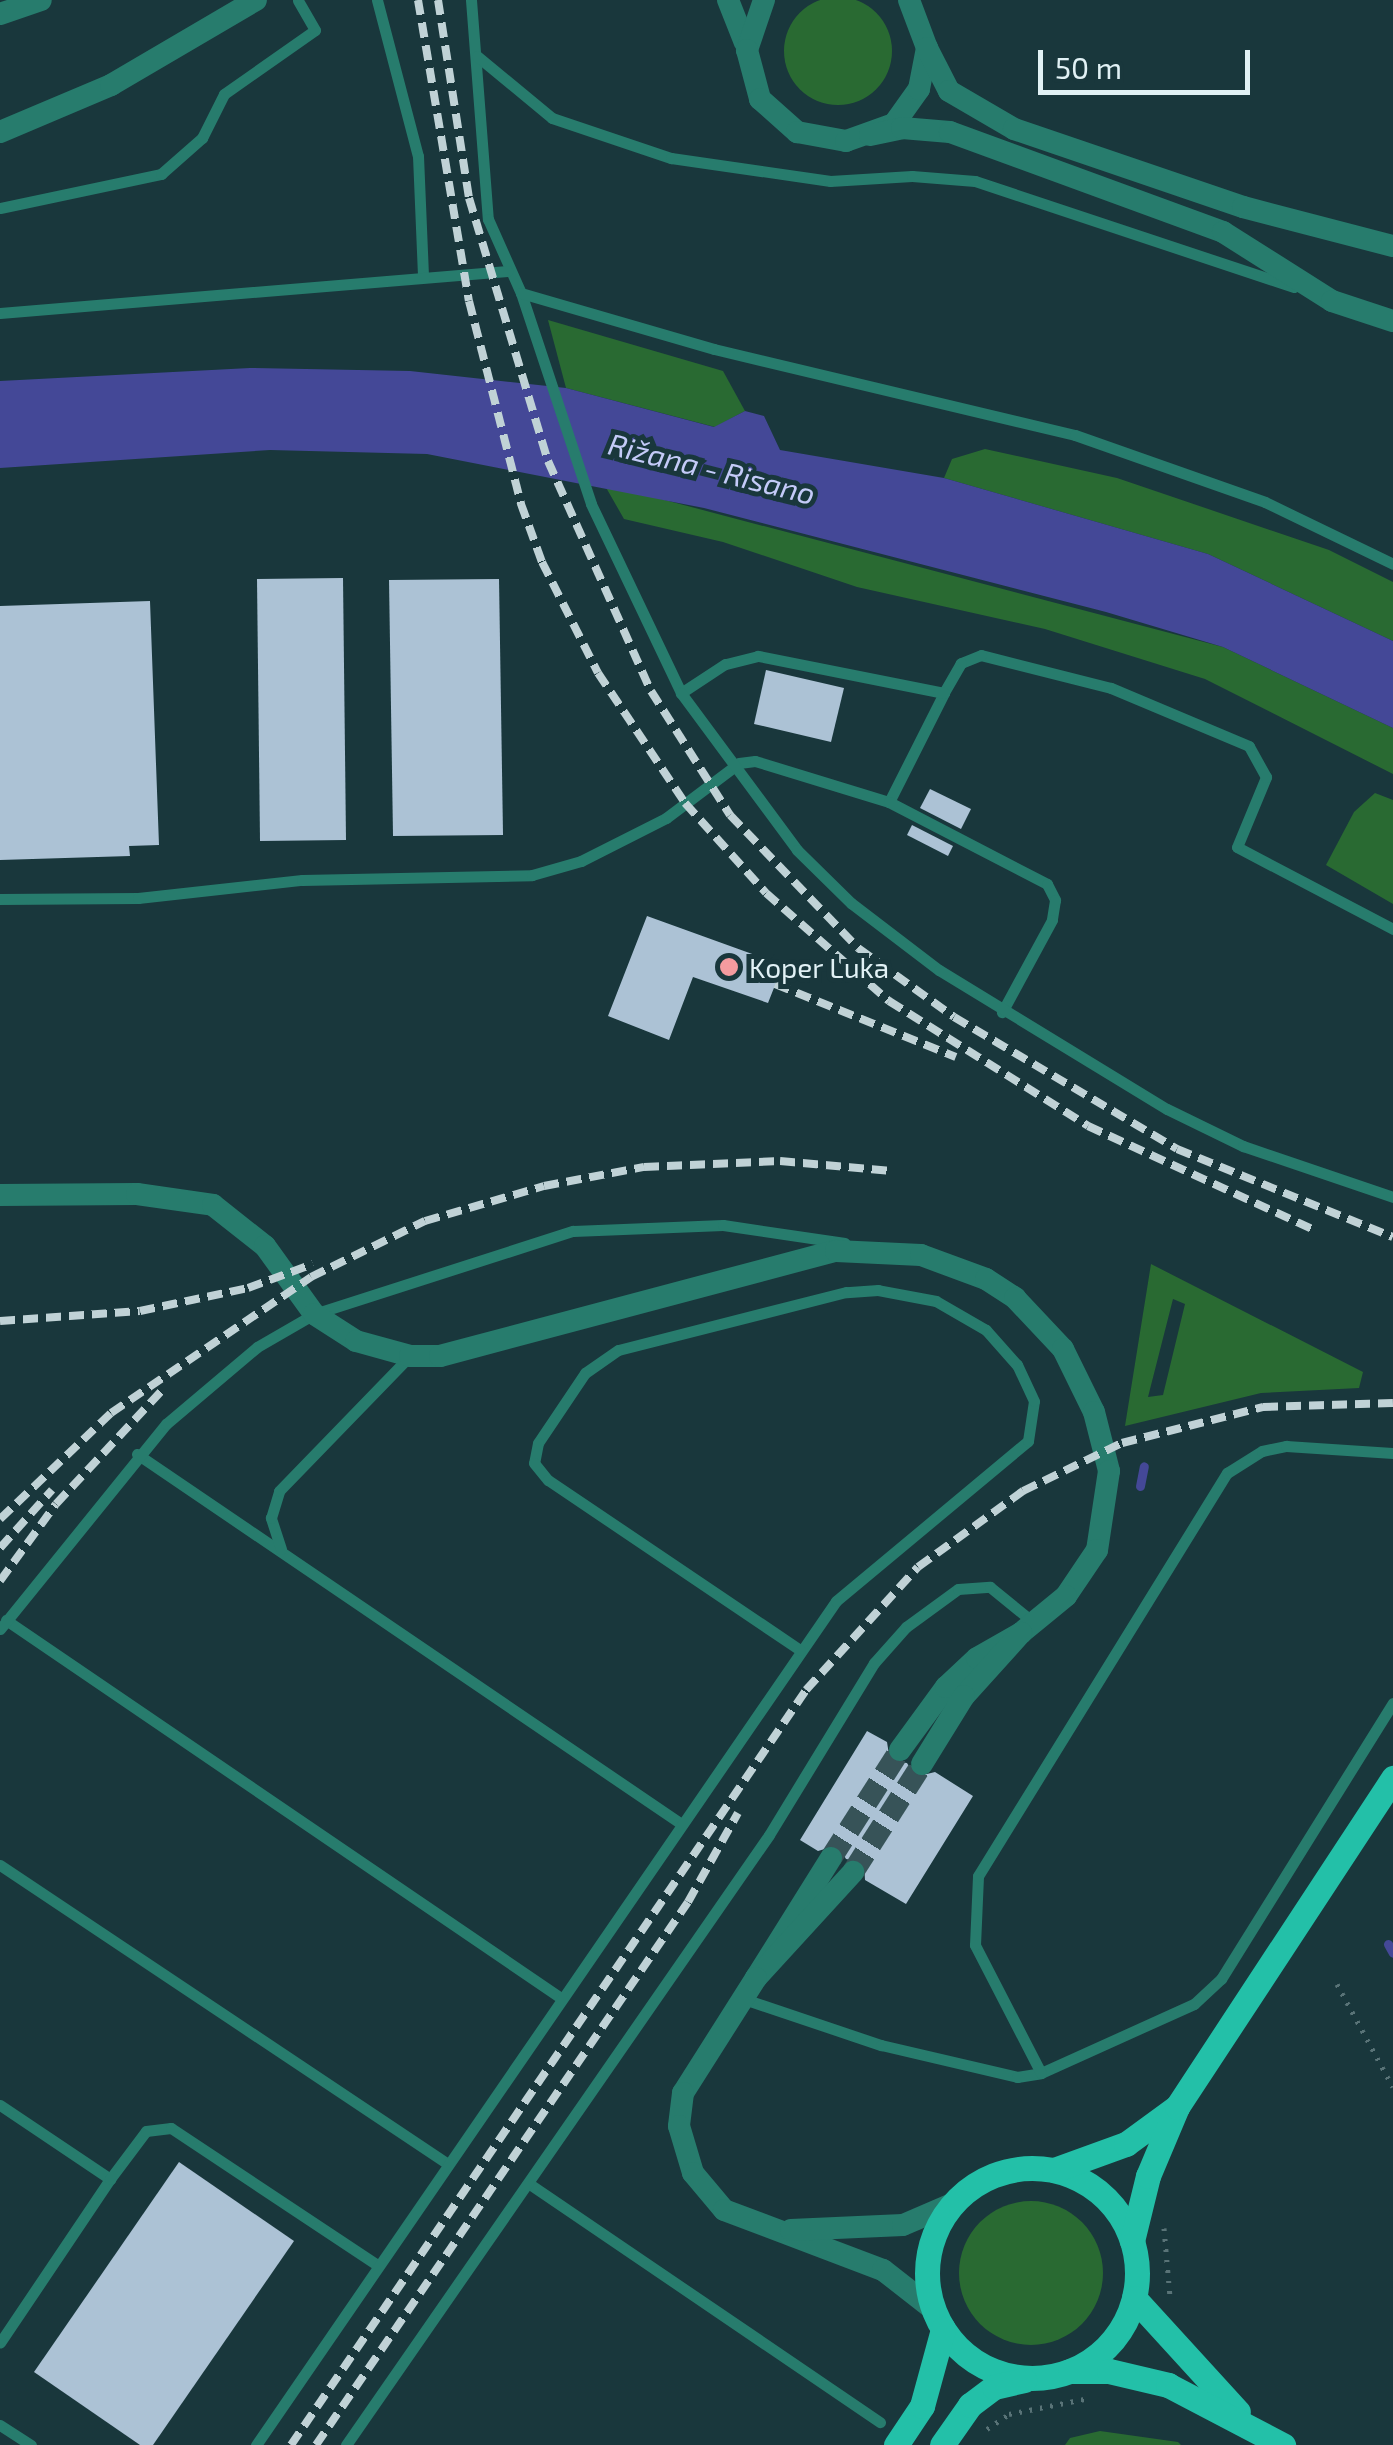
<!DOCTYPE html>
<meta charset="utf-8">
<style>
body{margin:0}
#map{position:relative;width:1393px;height:2445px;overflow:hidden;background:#19373c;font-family:"Exo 2",sans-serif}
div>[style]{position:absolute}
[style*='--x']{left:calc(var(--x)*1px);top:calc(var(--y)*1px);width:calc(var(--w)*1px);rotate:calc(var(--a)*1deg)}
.green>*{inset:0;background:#296a32}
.round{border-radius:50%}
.water>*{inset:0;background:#444897}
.stream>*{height:9px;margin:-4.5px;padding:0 4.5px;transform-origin:4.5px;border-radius:4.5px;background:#444897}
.building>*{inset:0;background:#acc2d5}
.street-tunnel>*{height:22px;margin-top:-11px;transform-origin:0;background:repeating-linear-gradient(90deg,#375358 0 22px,transparent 0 33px)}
.path>*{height:5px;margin-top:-2.5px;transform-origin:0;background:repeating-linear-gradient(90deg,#597377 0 2.5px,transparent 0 10.5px)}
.lane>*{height:11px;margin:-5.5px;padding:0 5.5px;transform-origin:5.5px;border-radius:5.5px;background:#277c6d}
.street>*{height:22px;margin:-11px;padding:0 11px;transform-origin:11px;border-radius:11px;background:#277c6d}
.primary>*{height:25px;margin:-12.5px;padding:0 12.5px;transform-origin:12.5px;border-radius:12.5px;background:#23c0a8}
.primary>.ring{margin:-12.5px;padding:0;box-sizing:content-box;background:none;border:25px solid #23c0a8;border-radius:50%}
.rail>*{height:8px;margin-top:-4px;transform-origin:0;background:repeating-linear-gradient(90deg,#c0d2d6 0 15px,transparent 0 23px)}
.dots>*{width:28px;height:28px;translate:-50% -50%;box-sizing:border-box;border:5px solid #19373c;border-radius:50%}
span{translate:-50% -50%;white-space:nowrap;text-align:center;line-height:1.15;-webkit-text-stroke:10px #19373c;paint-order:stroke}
.poi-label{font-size:28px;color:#e1f1f5}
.left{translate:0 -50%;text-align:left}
.water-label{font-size:30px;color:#c4cbf8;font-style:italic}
.scale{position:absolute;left:1038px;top:50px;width:212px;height:45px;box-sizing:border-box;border:5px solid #e1f1f5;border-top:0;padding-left:12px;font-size:30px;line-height:35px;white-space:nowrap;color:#e1f1f5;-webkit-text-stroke:8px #19373c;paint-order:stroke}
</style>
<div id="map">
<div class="green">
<i class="round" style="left:784px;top:-3px;width:108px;height:108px"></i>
<i style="clip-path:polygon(548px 320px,723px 371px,745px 411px,715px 427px,566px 388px)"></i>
<i style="clip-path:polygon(985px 449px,1117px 478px,1329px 550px,1393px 582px,1393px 641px,1208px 554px,944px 478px,952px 459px)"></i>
<i style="clip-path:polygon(604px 484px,1223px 647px,1393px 728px,1393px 774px,1205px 679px,1045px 629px,857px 587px,723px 542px,624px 519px)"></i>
<i style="clip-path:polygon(1375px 793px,1393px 800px,1393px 904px,1326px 865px,1354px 812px)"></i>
<i style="clip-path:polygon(evenodd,1151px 1264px,1363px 1372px,1359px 1388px,1261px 1393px,1125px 1426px,1151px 1264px,1173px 1299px,1185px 1304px,1163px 1395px,1148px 1397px,1173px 1299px)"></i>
<i class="round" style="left:959px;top:2201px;width:144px;height:144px"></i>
<i style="clip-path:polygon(1100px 2431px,1178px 2442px,1181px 2445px,1065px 2445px,1070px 2438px)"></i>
</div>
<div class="water">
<i style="clip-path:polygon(250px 368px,410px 371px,566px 388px,714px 427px,745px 411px,764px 416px,780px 450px,944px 478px,1208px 554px,1393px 641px,1393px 728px,1223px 647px,1106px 612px,704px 508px,427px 454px,270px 450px,0 468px,0 381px)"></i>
</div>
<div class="stream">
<i style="--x:1140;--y:1486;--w:20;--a:-79"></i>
<i style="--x:1388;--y:1944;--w:10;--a:61"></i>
</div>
<div class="building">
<i style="clip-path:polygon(343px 578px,346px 840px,260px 841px,257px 579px)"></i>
<i style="clip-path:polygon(499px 579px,503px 835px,393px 836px,389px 580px)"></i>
<i style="clip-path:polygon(150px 601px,159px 845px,129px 846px,130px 856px,0 860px,0 606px)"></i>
<i style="clip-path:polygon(766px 670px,844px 688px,831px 742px,754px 724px)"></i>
<i style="clip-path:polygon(930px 789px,971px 809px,961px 829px,920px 808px)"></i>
<i style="clip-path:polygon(912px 825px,953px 846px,948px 856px,907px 835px)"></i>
<i style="clip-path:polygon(647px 916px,783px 965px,768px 1003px,693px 977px,669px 1040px,608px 1016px)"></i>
<i style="clip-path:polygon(867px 1731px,887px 1742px,890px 1761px,907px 1763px,915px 1777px,935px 1772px,973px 1796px,906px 1904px,865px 1880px,864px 1862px,846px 1859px,838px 1845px,818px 1851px,800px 1840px)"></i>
<i style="clip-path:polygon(179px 2162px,294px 2241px,153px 2445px,140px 2445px,34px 2372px)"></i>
</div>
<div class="street-tunnel">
<i style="--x:831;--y:1858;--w:128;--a:-57.4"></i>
<i style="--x:853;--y:1872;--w:128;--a:-57.4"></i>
</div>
<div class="path">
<i style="--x:1337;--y:1984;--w:117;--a:61.5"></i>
<i style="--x:1164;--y:2228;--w:69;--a:85"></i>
<i style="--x:987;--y:2429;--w:27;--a:-34"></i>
<i style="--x:1009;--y:2414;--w:77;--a:-11.2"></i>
</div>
<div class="lane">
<i style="--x:377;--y:0;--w:161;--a:75.3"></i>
<i style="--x:418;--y:156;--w:119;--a:87.6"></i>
<i style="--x:471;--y:0;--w:220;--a:85.6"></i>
<i style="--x:488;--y:219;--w:81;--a:66"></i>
<i style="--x:521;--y:293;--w:222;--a:71.6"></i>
<i style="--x:591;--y:504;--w:209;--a:64.5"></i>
<i style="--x:477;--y:56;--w:97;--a:39.6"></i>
<i style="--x:552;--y:118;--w:126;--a:18.6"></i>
<i style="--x:671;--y:158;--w:161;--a:8.2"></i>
<i style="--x:830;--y:181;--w:82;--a:-3.5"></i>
<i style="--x:912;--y:176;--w:63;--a:4.5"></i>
<i style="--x:975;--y:181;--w:336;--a:18.4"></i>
<i style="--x:0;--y:208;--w:165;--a:-11.9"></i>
<i style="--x:161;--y:174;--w:55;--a:-41.3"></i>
<i style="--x:202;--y:138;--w:49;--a:-63.4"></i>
<i style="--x:224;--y:94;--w:111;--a:-35.1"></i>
<i style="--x:315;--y:30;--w:34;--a:-120"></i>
<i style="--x:521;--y:293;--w:201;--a:16.2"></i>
<i style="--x:714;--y:349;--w:371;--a:13.4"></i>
<i style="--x:1075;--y:435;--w:201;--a:19.4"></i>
<i style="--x:1265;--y:502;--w:142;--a:25.8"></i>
<i style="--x:0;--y:313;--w:509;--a:-4.74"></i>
<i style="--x:889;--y:802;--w:122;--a:-63.2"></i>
<i style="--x:0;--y:899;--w:138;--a:-0.4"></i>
<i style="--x:138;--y:898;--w:165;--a:-6.3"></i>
<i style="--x:302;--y:880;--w:230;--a:-1.2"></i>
<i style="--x:532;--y:875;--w:51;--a:-15.9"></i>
<i style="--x:581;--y:861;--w:95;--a:-26.8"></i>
<i style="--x:666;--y:818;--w:91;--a:-37"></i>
<i style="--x:739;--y:763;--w:16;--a:-7"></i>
<i style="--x:755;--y:761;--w:140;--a:17"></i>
<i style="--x:889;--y:802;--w:178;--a:27.4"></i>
<i style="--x:1047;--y:884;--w:18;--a:63"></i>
<i style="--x:1055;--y:900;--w:20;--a:99"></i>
<i style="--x:1052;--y:920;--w:105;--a:118.5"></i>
<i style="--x:1393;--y:929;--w:176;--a:-152.3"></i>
<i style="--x:1237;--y:847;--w:76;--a:-67.5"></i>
<i style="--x:1266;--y:777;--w:35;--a:-119"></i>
<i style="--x:1249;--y:746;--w:150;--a:-157.2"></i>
<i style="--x:1111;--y:688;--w:134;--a:-165.8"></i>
<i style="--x:981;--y:655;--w:22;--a:158"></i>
<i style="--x:961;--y:663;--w:34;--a:120"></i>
<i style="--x:944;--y:693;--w:190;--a:-168.7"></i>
<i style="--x:758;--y:656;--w:34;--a:166"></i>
<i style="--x:725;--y:664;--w:53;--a:146.6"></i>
<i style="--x:681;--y:693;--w:195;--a:53.5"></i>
<i style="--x:797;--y:850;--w:76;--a:44.5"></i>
<i style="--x:851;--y:903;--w:111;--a:37.3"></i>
<i style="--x:939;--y:970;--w:267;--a:31.4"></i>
<i style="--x:1167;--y:1109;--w:85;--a:26"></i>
<i style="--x:1243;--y:1146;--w:158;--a:18.8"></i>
<i style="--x:137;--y:1454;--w:657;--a:34.2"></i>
<i style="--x:281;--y:1549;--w:33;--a:-108"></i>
<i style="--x:271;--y:1518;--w:28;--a:-73"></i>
<i style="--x:279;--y:1491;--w:188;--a:-45.9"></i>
<i style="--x:6;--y:1620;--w:671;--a:34.26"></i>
<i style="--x:0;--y:1629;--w:264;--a:-51"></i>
<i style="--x:166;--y:1424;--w:119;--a:-40.2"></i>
<i style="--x:257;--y:1347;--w:66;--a:-30.1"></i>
<i style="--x:314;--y:1314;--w:272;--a:-17.8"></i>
<i style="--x:573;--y:1231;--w:150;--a:-2.3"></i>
<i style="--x:723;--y:1225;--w:123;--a:8.4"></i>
<i style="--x:0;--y:1865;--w:539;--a:33.72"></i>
<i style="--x:741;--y:1998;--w:148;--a:18.6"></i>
<i style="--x:881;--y:2045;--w:140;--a:13.2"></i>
<i style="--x:1017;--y:2077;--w:24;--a:-9"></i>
<i style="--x:1041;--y:2073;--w:168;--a:-24.3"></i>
<i style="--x:1194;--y:2004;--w:37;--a:-43"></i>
<i style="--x:1221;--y:1979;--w:325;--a:-58.1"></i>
<i style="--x:1041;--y:2073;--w:144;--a:-117.3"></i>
<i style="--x:975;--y:1945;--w:69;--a:-87.5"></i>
<i style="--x:978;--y:1876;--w:474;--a:-58.3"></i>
<i style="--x:1227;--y:1473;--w:41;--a:-32.2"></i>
<i style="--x:1262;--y:1451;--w:25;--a:-12"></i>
<i style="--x:1286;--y:1446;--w:107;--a:3.7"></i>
<i style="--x:0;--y:2105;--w:133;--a:33.9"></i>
<i style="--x:110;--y:2179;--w:197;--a:123.9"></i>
<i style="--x:110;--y:2179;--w:60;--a:-53.1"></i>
<i style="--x:146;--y:2131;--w:25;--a:-7"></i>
<i style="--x:171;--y:2128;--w:247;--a:33.6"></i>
<i style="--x:531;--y:2185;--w:422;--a:34.2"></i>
<i style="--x:0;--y:2425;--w:37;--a:33"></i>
<i style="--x:256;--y:2445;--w:1024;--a:-55.5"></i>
<i style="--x:836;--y:1601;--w:250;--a:-39.8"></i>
<i style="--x:1028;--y:1441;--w:40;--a:-81.5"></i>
<i style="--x:1034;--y:1401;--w:40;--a:-115"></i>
<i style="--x:1017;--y:1365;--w:47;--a:-131.5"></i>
<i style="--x:986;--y:1330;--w:58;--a:-149.9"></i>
<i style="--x:936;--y:1301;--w:59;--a:-169.3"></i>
<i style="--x:878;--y:1290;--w:32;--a:176"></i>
<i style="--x:846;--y:1292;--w:235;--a:165.7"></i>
<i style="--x:618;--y:1350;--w:40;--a:145.1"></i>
<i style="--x:585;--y:1373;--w:84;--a:123.9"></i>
<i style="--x:538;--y:1443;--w:20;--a:101"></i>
<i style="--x:534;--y:1463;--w:22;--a:51"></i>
<i style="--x:548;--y:1480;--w:304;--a:34"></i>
<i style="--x:346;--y:2445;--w:742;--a:-55.26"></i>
<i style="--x:769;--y:1835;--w:202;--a:-58.6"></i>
<i style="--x:874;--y:1663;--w:48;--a:-48.4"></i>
<i style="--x:906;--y:1627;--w:64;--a:-36.2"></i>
<i style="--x:958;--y:1589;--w:32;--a:-4"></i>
<i style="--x:990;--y:1587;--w:55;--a:39.1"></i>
</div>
<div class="street">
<i style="--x:728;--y:0;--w:46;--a:68.4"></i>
<i style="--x:764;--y:0;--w:53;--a:108.8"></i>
<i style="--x:747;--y:50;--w:51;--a:75.1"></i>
<i style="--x:760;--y:99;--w:50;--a:41.7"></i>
<i style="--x:797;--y:132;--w:50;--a:10.4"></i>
<i style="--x:846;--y:141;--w:51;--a:-19.5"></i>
<i style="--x:894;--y:124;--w:43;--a:-54.5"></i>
<i style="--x:919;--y:89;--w:42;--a:-79"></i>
<i style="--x:927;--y:48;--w:51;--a:-110.6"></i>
<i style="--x:0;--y:14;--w:43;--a:-18.9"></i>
<i style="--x:927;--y:48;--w:48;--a:62.9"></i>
<i style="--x:949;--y:91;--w:75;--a:30.3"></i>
<i style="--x:1014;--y:129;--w:242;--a:18.8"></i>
<i style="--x:1243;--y:207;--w:155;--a:14.6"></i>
<i style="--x:0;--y:132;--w:121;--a:-22.9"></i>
<i style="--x:111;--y:85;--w:168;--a:-30.4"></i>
<i style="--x:870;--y:135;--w:33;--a:-12"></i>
<i style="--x:902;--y:128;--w:48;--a:4.8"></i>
<i style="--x:950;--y:132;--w:291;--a:20.1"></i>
<i style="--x:1223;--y:232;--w:129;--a:32.3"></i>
<i style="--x:1332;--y:301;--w:64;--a:18.2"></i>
<i style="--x:0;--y:1195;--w:137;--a:-0.4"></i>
<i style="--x:137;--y:1194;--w:77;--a:8.2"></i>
<i style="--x:213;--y:1205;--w:66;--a:38.3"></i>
<i style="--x:265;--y:1246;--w:84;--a:54.2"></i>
<i style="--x:314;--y:1314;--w:50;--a:32.7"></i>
<i style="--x:356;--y:1341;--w:56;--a:15.5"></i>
<i style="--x:410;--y:1356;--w:30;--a:0"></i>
<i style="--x:440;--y:1356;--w:410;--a:-14.9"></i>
<i style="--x:836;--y:1251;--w:85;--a:2.7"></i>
<i style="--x:921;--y:1255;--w:69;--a:20.3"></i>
<i style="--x:986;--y:1279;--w:35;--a:33"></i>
<i style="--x:1015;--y:1298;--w:70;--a:46.7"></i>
<i style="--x:1063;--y:1349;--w:70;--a:63.8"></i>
<i style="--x:1094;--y:1412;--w:61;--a:75.7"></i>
<i style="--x:1109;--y:1471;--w:80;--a:98.6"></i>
<i style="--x:1097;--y:1550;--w:55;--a:124"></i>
<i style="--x:1066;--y:1596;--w:58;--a:140.6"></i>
<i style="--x:900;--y:1750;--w:78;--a:-53.9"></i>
<i style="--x:946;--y:1687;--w:42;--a:-43.1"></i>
<i style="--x:977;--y:1658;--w:51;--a:-29.6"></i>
<i style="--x:1021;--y:1633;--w:85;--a:132.1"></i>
<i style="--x:964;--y:1696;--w:80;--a:121.7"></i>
<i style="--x:831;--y:1858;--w:142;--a:122"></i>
<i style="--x:756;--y:1978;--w:144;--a:-47.5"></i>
<i style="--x:756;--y:1978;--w:136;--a:122.4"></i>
<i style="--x:683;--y:2093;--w:33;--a:97"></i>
<i style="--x:679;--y:2126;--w:49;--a:73.4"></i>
<i style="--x:693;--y:2173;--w:48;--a:50"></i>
<i style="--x:724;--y:2210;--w:170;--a:20.7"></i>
<i style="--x:883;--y:2270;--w:63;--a:38"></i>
<i style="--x:791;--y:2230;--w:112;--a:-2.6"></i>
<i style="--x:903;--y:2225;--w:53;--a:-23.2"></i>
</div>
<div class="primary">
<i class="ring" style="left:927px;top:2168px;width:185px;height:185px"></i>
<i style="--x:1054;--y:2170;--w:77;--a:-19.9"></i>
<i style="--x:1126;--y:2144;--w:63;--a:-36"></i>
<i style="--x:1132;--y:2241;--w:67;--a:-76.2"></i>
<i style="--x:1148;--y:2176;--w:75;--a:-67.2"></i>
<i style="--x:1177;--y:2107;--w:394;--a:-56.7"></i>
<i style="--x:1134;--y:2298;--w:154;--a:47.6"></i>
<i style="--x:1070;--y:2371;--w:39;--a:0"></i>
<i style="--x:1109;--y:2371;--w:61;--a:13.3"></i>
<i style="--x:1168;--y:2385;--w:130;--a:27.6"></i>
<i style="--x:896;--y:2445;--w:47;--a:-56.3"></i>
<i style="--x:922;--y:2406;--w:80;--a:-74.7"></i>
<i style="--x:942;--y:2445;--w:49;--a:-55"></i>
<i style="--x:970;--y:2405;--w:30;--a:-37"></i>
<i style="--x:994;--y:2387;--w:31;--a:-13"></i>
</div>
<div class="rail">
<i style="--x:418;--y:0;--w:305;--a:80.4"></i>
<i style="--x:469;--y:301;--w:210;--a:75.6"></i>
<i style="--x:521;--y:504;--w:62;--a:70.1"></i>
<i style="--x:542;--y:562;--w:124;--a:63.2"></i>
<i style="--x:598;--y:673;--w:156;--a:56.2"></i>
<i style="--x:685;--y:803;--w:121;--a:48"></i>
<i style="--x:766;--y:893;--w:164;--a:41.3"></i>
<i style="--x:889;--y:1001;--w:235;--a:32.1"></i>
<i style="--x:1088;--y:1126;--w:247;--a:24.7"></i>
<i style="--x:438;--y:0;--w:200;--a:81.1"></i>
<i style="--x:469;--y:198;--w:275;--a:73.3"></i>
<i style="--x:548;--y:461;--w:252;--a:65.9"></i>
<i style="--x:651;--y:691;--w:147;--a:57.5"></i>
<i style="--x:730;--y:815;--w:185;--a:46.1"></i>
<i style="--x:858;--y:948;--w:118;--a:35.7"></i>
<i style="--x:954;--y:1017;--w:259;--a:30.6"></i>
<i style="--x:1177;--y:1149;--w:233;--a:22.2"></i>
<i style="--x:775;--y:984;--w:195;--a:22"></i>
<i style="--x:0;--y:1321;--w:140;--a:-4.1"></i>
<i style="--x:140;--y:1311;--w:110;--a:-12"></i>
<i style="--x:248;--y:1288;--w:69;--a:-20.3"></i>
<i style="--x:0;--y:1519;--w:153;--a:-43.7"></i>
<i style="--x:111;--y:1413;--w:242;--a:-34.2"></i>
<i style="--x:311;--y:1277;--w:127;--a:-26.2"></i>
<i style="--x:425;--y:1221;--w:124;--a:-16.4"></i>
<i style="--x:544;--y:1186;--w:102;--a:-10.8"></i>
<i style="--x:644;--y:1167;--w:136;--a:-2.5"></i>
<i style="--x:780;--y:1161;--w:112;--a:5.1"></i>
<i style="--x:0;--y:1548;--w:78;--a:-48.1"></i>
<i style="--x:0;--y:1581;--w:95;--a:-54"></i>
<i style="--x:56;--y:1504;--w:160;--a:-47"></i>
<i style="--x:291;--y:2445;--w:914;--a:-55.7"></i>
<i style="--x:806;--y:1690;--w:166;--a:-47.7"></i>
<i style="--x:918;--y:1567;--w:130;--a:-35.9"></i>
<i style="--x:1023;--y:1491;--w:110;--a:-25.9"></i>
<i style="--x:1122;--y:1443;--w:146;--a:-14.3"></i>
<i style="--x:1263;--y:1407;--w:130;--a:-1.8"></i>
<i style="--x:316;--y:2445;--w:658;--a:-55.59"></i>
<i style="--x:688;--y:1902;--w:102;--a:-60.7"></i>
</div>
<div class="dots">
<i style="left:729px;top:967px;background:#f49b9f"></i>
</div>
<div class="poi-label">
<span class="left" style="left:749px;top:967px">Koper Luka</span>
</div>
<div class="water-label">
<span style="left:712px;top:468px;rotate:14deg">Rižana - Risano</span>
</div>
<div class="scale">50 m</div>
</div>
